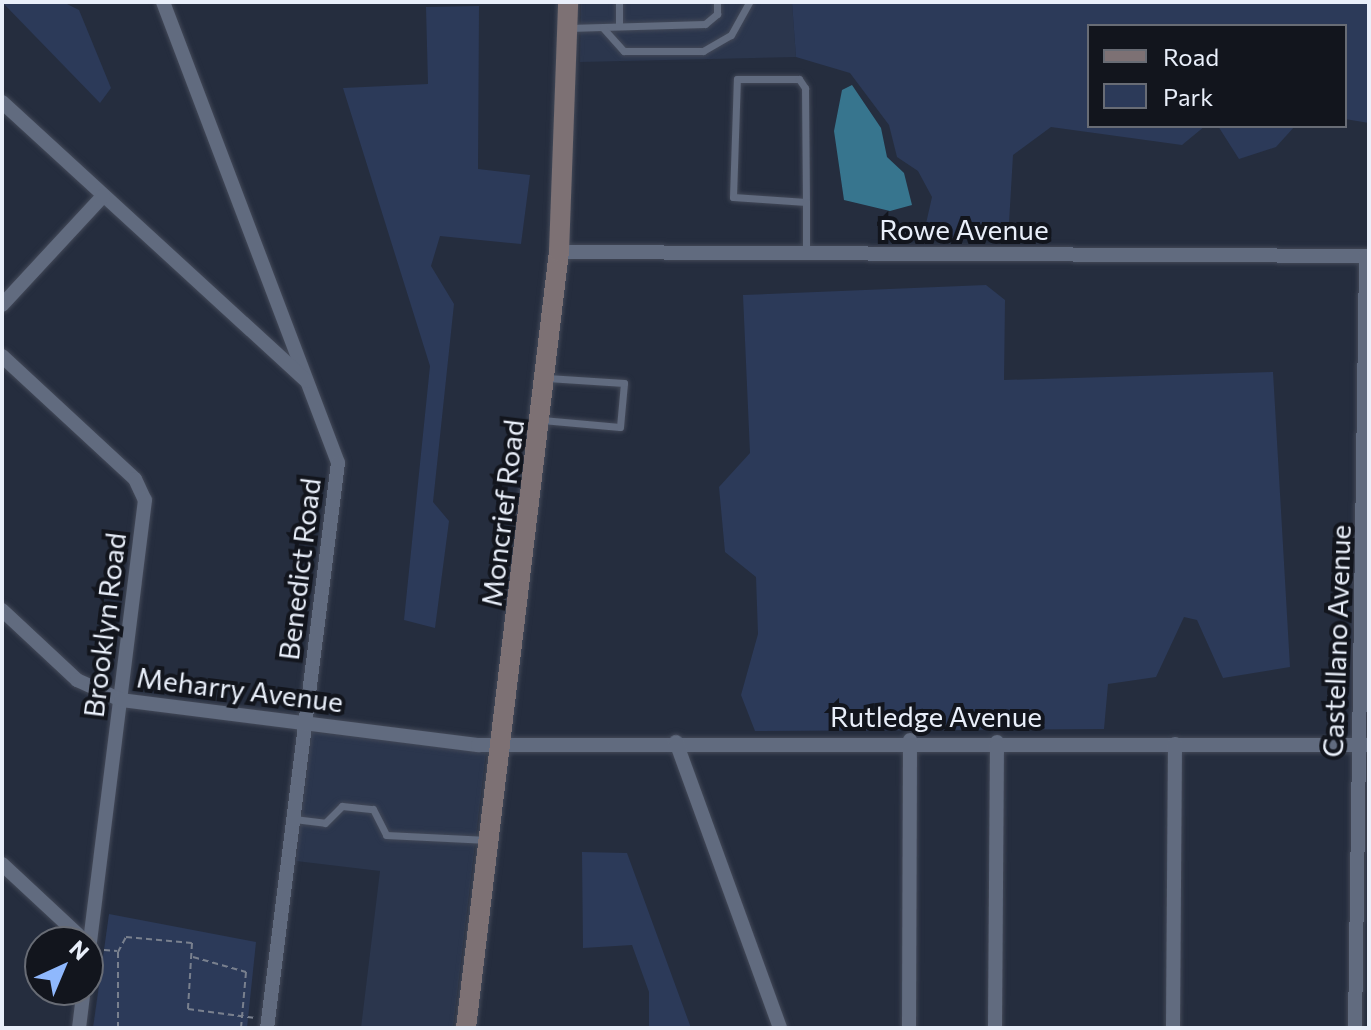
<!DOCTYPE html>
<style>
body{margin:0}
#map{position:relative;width:1371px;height:1030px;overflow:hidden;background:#252d3e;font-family:Commissioner,sans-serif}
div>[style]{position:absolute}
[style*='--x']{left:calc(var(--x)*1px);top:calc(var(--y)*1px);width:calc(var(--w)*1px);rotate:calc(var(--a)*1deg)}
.built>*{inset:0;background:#2b364d}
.green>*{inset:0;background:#2c3a59}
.water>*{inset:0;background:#37758e}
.path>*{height:2px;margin-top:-1px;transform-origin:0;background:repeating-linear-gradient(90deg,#79808e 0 6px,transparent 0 10px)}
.roads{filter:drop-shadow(0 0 2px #434958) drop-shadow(0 0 2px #434958)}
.lane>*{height:7px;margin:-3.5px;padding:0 3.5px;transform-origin:3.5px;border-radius:3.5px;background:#616b7f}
.street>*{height:14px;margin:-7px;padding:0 7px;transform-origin:7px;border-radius:7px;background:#616b7f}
.secondary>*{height:20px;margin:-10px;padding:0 10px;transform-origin:10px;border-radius:10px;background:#7d7174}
span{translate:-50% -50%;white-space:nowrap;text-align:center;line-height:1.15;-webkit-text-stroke:8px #12151d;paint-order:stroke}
.street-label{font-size:28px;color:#e9effa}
.frame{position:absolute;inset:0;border:4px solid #e9effa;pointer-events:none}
.legend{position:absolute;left:1087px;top:24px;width:260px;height:104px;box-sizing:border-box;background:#12151d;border:2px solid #686c75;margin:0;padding:10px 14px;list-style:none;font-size:24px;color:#e9effa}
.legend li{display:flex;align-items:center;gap:16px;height:40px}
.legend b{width:40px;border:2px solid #686c75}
.north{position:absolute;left:24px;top:926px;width:80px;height:80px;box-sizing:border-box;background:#12151d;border:2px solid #686c75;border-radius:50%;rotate:44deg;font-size:22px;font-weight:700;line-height:32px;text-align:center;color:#e9effa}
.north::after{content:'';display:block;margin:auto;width:28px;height:36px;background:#8fb8fd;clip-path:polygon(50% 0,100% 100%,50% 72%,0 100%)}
</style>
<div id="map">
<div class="built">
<i style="clip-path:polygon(581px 2px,792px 2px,796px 57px,580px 62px)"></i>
<i style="clip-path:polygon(312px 732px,486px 752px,453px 1028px,361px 1028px,380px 871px,296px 861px)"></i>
</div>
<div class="green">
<i style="clip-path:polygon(2px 2px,63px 2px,79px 10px,111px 88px,100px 103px)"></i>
<i style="clip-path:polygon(792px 2px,1369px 2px,1369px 123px,1345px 119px,1345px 26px,1089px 26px,1089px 126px,1205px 126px,1182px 145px,1051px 127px,1013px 155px,1008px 240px,923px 237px,932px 197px,918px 171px,897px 157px,889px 125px,850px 73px,796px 57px)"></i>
<i style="clip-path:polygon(479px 6px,478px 169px,530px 175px,521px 244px,440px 236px,431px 266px,454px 304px,433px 502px,449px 521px,435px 628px,404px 620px,430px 366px,343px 88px,428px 84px,426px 7px)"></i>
<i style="clip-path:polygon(1218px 126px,1295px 126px,1276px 147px,1239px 159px)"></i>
<i style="clip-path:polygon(986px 285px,1005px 300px,1004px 380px,1273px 372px,1290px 667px,1223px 678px,1197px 620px,1184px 617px,1156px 677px,1108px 684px,1104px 729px,755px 731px,741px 695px,758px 634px,756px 577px,725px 552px,719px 487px,750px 453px,743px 295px)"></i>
<i style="clip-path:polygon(582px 852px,627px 853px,691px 1028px,649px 1028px,649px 992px,632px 945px,583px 948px)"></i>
<i style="clip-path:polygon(109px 914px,256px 942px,247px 1028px,93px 1028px)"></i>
</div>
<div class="water">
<i style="clip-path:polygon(852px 85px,881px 128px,887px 157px,904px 173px,912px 205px,890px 211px,844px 200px,834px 131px,842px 90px)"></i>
</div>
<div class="path">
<i style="--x:104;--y:950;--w:13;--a:4"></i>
<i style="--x:193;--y:957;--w:55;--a:15.8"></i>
<i style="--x:246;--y:972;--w:56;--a:95.1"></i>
<i style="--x:118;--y:1028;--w:76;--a:-90"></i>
<i style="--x:118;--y:952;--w:17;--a:-62"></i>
<i style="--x:126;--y:937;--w:66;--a:5.2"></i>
<i style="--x:192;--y:943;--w:66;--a:93.5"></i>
<i style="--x:188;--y:1009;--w:68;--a:7.7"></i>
</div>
<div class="roads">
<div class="lane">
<i style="--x:619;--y:2;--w:24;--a:90"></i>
<i style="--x:569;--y:28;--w:136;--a:-1.7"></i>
<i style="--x:705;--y:24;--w:16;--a:-40"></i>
<i style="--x:717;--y:14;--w:12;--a:-90"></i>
<i style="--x:603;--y:28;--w:31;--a:48"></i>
<i style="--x:624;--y:51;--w:79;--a:0"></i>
<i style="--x:703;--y:51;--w:32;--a:-30"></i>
<i style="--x:731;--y:35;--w:38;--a:-61"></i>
<i style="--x:806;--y:202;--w:73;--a:-176.1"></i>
<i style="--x:733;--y:197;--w:118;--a:-88.1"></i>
<i style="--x:737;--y:79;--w:62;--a:0"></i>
<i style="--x:799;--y:79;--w:11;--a:56"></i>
<i style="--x:805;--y:88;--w:114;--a:89.5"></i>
<i style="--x:806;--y:202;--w:52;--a:90"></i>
<i style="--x:542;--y:420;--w:78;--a:5.1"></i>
<i style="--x:620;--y:427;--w:44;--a:-84.8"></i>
<i style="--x:624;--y:383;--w:77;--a:-176.3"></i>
<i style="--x:294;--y:819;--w:31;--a:7"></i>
<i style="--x:325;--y:823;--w:24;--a:-45"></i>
<i style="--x:342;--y:806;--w:31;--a:6"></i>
<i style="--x:373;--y:809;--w:29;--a:63"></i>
<i style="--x:386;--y:835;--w:102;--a:2.8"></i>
</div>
<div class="street">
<i style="--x:163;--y:2;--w:493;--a:69.2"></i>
<i style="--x:338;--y:463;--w:569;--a:97.16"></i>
<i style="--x:2;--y:102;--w:413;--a:42.5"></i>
<i style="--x:559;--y:252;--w:810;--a:0.28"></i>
<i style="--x:2;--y:305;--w:149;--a:-47.2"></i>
<i style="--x:2;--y:356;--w:181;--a:42.8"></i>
<i style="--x:135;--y:479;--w:23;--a:65"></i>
<i style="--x:145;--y:500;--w:464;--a:97.1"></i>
<i style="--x:2;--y:610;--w:103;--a:43"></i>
<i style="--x:77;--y:680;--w:48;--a:24.4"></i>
<i style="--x:121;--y:700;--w:360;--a:7.2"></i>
<i style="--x:478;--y:745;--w:891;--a:0"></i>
<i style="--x:676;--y:742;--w:304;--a:70"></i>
<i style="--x:2;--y:864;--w:115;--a:42.9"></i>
<i style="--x:79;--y:1028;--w:38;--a:-83"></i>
<i style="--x:909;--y:1028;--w:288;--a:-89.8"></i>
<i style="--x:995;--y:1028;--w:286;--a:-89.6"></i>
<i style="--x:1173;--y:1028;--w:284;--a:-89.6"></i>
<i style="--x:1355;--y:1028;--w:772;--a:-89.18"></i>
</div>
<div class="secondary">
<i style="--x:466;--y:1028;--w:782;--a:-83.17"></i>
<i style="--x:559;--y:252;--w:250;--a:-87.9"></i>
</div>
</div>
<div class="street-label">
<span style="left:964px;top:229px">Rowe Avenue</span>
<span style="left:502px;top:513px;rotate:-83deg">Moncrief Road</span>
<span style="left:299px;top:569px;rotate:-83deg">Benedict Road</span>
<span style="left:104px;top:625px;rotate:-83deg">Brooklyn Road</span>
<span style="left:1336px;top:641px;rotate:-88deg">Castellano Avenue</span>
<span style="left:240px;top:689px;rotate:7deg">Meharry Avenue</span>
<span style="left:936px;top:716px">Rutledge Avenue</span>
</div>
<div class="frame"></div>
<ul class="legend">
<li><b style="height:10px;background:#7d7174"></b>Road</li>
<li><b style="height:22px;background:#2c3a59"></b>Park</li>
</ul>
<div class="north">N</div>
</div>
